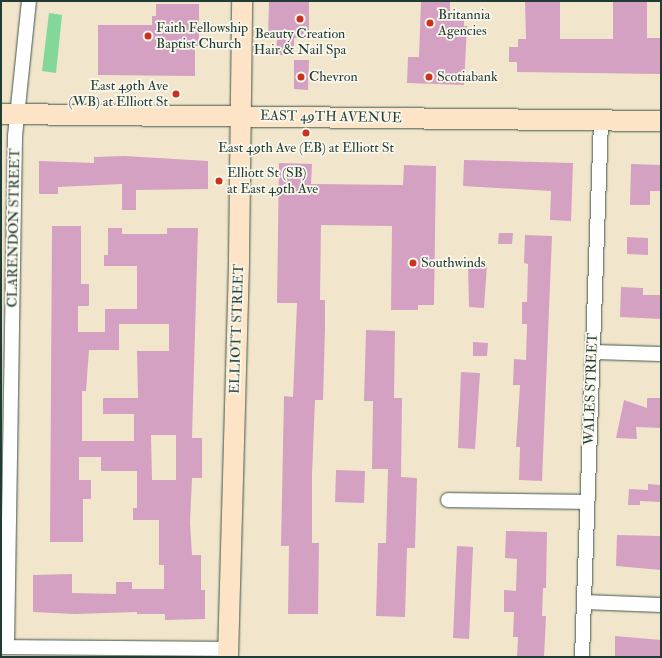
<!DOCTYPE html>
<style>
body{margin:0}
#map{position:relative;width:662px;height:658px;overflow:hidden;background:#f1e6cc;font-family:"IM FELL Double Pica",serif}
div>[style]{position:absolute}
[style*='--x']{left:calc(var(--x)*1px);top:calc(var(--y)*1px);width:calc(var(--w)*1px);rotate:calc(var(--a)*1deg)}
.green>*{inset:0;background:#83d799}
.building>*{inset:0;background:#d4a1c3}
.roads{filter:drop-shadow(0 0 1px #3e564b) drop-shadow(0 0 1px #3e564b)}
.street>*{height:14px;margin:-7px;padding:0 7px;transform-origin:7px;border-radius:7px;background:#fff}
.secondary>*{height:20px;margin:-10px;padding:0 10px;transform-origin:10px;border-radius:10px;background:#fee4c6}
.dots>*{width:11px;height:11px;translate:-50% -50%;box-sizing:border-box;border:2px solid #fbf7ec;border-radius:50%}
span{translate:-50% -50%;white-space:nowrap;text-align:center;line-height:1.15;-webkit-text-stroke:3.5px #fbf7ec;paint-order:stroke}
.poi-label{font-size:14px;color:#1f3d34}
.left{translate:0 -50%;text-align:left}
.right{translate:-100% -50%;text-align:right}
.street-label{font-size:14px;color:#1f3d34}
.frame{position:absolute;inset:0;border:2px solid #1f3d34;pointer-events:none}
</style>
<div id="map">
<div class="green">
<i style="clip-path:polygon(49px 13px,62px 15px,56px 73px,42px 71px)"></i>
</div>
<div class="building">
<i style="clip-path:polygon(269px 1px,309px 1px,309px 38px,294px 38px,294px 55px,276px 55px,277px 38px,268px 38px)"></i>
<i style="clip-path:polygon(421px 1px,450px 1px,450px 17px,464px 17px,464px 26px,467px 26px,464px 85px,407px 83px,408px 57px,419px 57px)"></i>
<i style="clip-path:polygon(525px 1px,560px 1px,560px 39px,613px 39px,613px 1px,647px 1px,647px 38px,661px 38px,661px 74px,517px 72px,517px 62px,509px 62px,509px 47px,518px 47px,518px 39px,526px 39px)"></i>
<i style="clip-path:polygon(156px 4px,199px 4px,199px 46px,195px 46px,195px 76px,98px 75px,98px 25px,152px 25px,152px 16px,156px 16px)"></i>
<i style="clip-path:polygon(294px 60px,309px 60px,308px 90px,294px 89px)"></i>
<i style="clip-path:polygon(125px 156px,208px 161px,208px 189px,136px 190px,136px 210px,122px 210px,122px 184px,58px 187px,58px 194px,39px 194px,39px 161px,94px 163px,94px 157px)"></i>
<i style="clip-path:polygon(464px 160px,573px 163px,571px 221px,550px 220px,551px 191px,463px 186px)"></i>
<i style="clip-path:polygon(279px 163px,312px 164px,311px 184px,403px 185px,404px 165px,436px 166px,434px 305px,418px 305px,418px 310px,391px 310px,392px 226px,321px 225px,320px 300px,325px 300px,325px 329px,323px 400px,315px 400px,312px 475px,312px 543px,319px 543px,318px 614px,288px 614px,289px 546px,281px 546px,284px 396px,293px 397px,297px 303px,277px 303px)"></i>
<i style="clip-path:polygon(631px 164px,661px 165px,661px 191px,650px 191px,650px 205px,630px 205px)"></i>
<i style="clip-path:polygon(evenodd,52px 226px,81px 226px,81px 284px,89px 284px,89px 306px,78px 306px,78px 332px,105px 332px,105px 309px,137px 309px,137px 266px,104px 266px,104px 255px,108px 255px,108px 228px,122px 228px,122px 234px,167px 234px,167px 228px,198px 228px,192px 438px,202px 438px,202px 478px,192px 478px,190px 523px,192px 555px,201px 555px,201px 590px,205px 590px,205px 619px,165px 620px,165px 614px,137px 614px,137px 612px,75px 614px,33px 612px,33px 575px,72px 574px,72px 593px,116px 594px,116px 582px,132px 582px,132px 589px,164px 589px,164px 565px,159px 565px,159px 520px,133px 520px,133px 508px,137px 508px,137px 471px,101px 471px,101px 457px,79px 457px,79px 480px,91px 480px,91px 499px,83px 499px,83px 542px,50px 542px,52px 226px,119px 324px,169px 324px,169px 351px,137px 351px,138px 398px,103px 398px,103px 414px,134px 414px,134px 441px,82px 441px,82px 391px,86px 391px,89px 350px,119px 350px,119px 324px,52px 226px,151px 435px,176px 435px,176px 480px,152px 480px,151px 435px)"></i>
<i style="clip-path:polygon(499px 233px,513px 233px,512px 244px,498px 244px)"></i>
<i style="clip-path:polygon(525px 235px,552px 236px,542px 481px,519px 480px,520px 447px,516px 447px,520px 385px,513px 385px,514px 359px,526px 360px,527px 324px,522px 324px,522px 302px,527px 302px,528px 264px,524px 263px)"></i>
<i style="clip-path:polygon(627px 237px,648px 238px,648px 255px,627px 254px)"></i>
<i style="clip-path:polygon(468px 263px,487px 264px,484px 308px,469px 307px)"></i>
<i style="clip-path:polygon(621px 287px,643px 288px,643px 295px,661px 295px,661px 319px,620px 317px)"></i>
<i style="clip-path:polygon(366px 330px,395px 331px,394px 398px,402px 398px,401px 477px,417px 478px,415px 548px,407px 548px,405px 617px,376px 616px,378px 543px,386px 543px,388px 469px,372px 469px,373px 401px,364px 401px)"></i>
<i style="clip-path:polygon(473px 342px,488px 343px,487px 356px,473px 356px)"></i>
<i style="clip-path:polygon(461px 372px,480px 373px,475px 449px,458px 448px)"></i>
<i style="clip-path:polygon(647px 398px,661px 398px,661px 428px,636px 427px,637px 439px,616px 438px,624px 400px,647px 408px)"></i>
<i style="clip-path:polygon(336px 470px,365px 471px,364px 503px,335px 502px)"></i>
<i style="clip-path:polygon(648px 484px,661px 485px,661px 502px,640px 501px,640px 505px,628px 505px,629px 489px,648px 490px)"></i>
<i style="clip-path:polygon(506px 531px,547px 532px,546px 588px,543px 588px,542px 616px,546px 616px,544px 657px,517px 657px,518px 637px,513px 637px,514px 612px,504px 612px,504px 590px,516px 591px,517px 559px,505px 558px)"></i>
<i style="clip-path:polygon(617px 535px,661px 536px,661px 570px,616px 566px)"></i>
<i style="clip-path:polygon(457px 546px,473px 547px,469px 639px,453px 638px)"></i>
<i style="clip-path:polygon(615px 636px,661px 640px,661px 657px,615px 657px)"></i>
</div>
<div class="roads">
<div class="street">
<i style="--x:593;--y:352;--w:68;--a:1.7"></i>
<i style="--x:448;--y:500;--w:139;--a:0.8"></i>
<i style="--x:584;--y:602;--w:77;--a:2.2"></i>
<i style="--x:1;--y:647;--w:227;--a:0.5"></i>
<i style="--x:7;--y:647;--w:511;--a:-89.1"></i>
<i style="--x:15;--y:136;--w:136;--a:-84.1"></i>
<i style="--x:582;--y:657;--w:537;--a:-87.97"></i>
</div>
<div class="secondary">
<i style="--x:1;--y:114;--w:660;--a:0.61"></i>
<i style="--x:228;--y:657;--w:398;--a:-88.4"></i>
<i style="--x:239;--y:259;--w:258;--a:-89.3"></i>
</div>
</div>
<div class="dots">
<i style="left:300px;top:19px;background:#c8321e"></i>
<i style="left:430px;top:23px;background:#c8321e"></i>
<i style="left:148px;top:36px;background:#c8321e"></i>
<i style="left:301px;top:77px;background:#c8321e"></i>
<i style="left:429px;top:77px;background:#c8321e"></i>
<i style="left:176px;top:94px;background:#c8321e"></i>
<i style="left:306px;top:133px;background:#c8321e"></i>
<i style="left:219px;top:181px;background:#c8321e"></i>
<i style="left:413px;top:263px;background:#c8321e"></i>
</div>
<div class="poi-label">
<span class="left" style="left:438px;top:23px">Britannia<br>Agencies</span>
<span class="left" style="left:156px;top:36px">Faith Fellowship<br>Baptist Church</span>
<span style="left:300px;top:42px">Beauty Creation<br>Hair &amp; Nail Spa</span>
<span class="left" style="left:309px;top:77px">Chevron</span>
<span class="left" style="left:437px;top:77px">Scotiabank</span>
<span class="right" style="left:168px;top:94px">East 49th Ave<br>(WB) at Elliott St</span>
<span style="left:306px;top:148px">East 49th Ave (EB) at Elliott St</span>
<span class="left" style="left:227px;top:181px">Elliott St (SB)<br>at East 49th Ave</span>
<span class="left" style="left:421px;top:263px">Southwinds</span>
</div>
<div class="street-label">
<span style="left:331px;top:117px;rotate:1deg">EAST 49TH AVENUE</span>
<span style="left:14px;top:228px;rotate:-89deg">CLARENDON STREET</span>
<span style="left:237px;top:329px;rotate:-88deg">ELLIOTT STREET</span>
<span style="left:591px;top:389px;rotate:-88deg">WALES STREET</span>
</div>
<div class="frame"></div>
</div>
